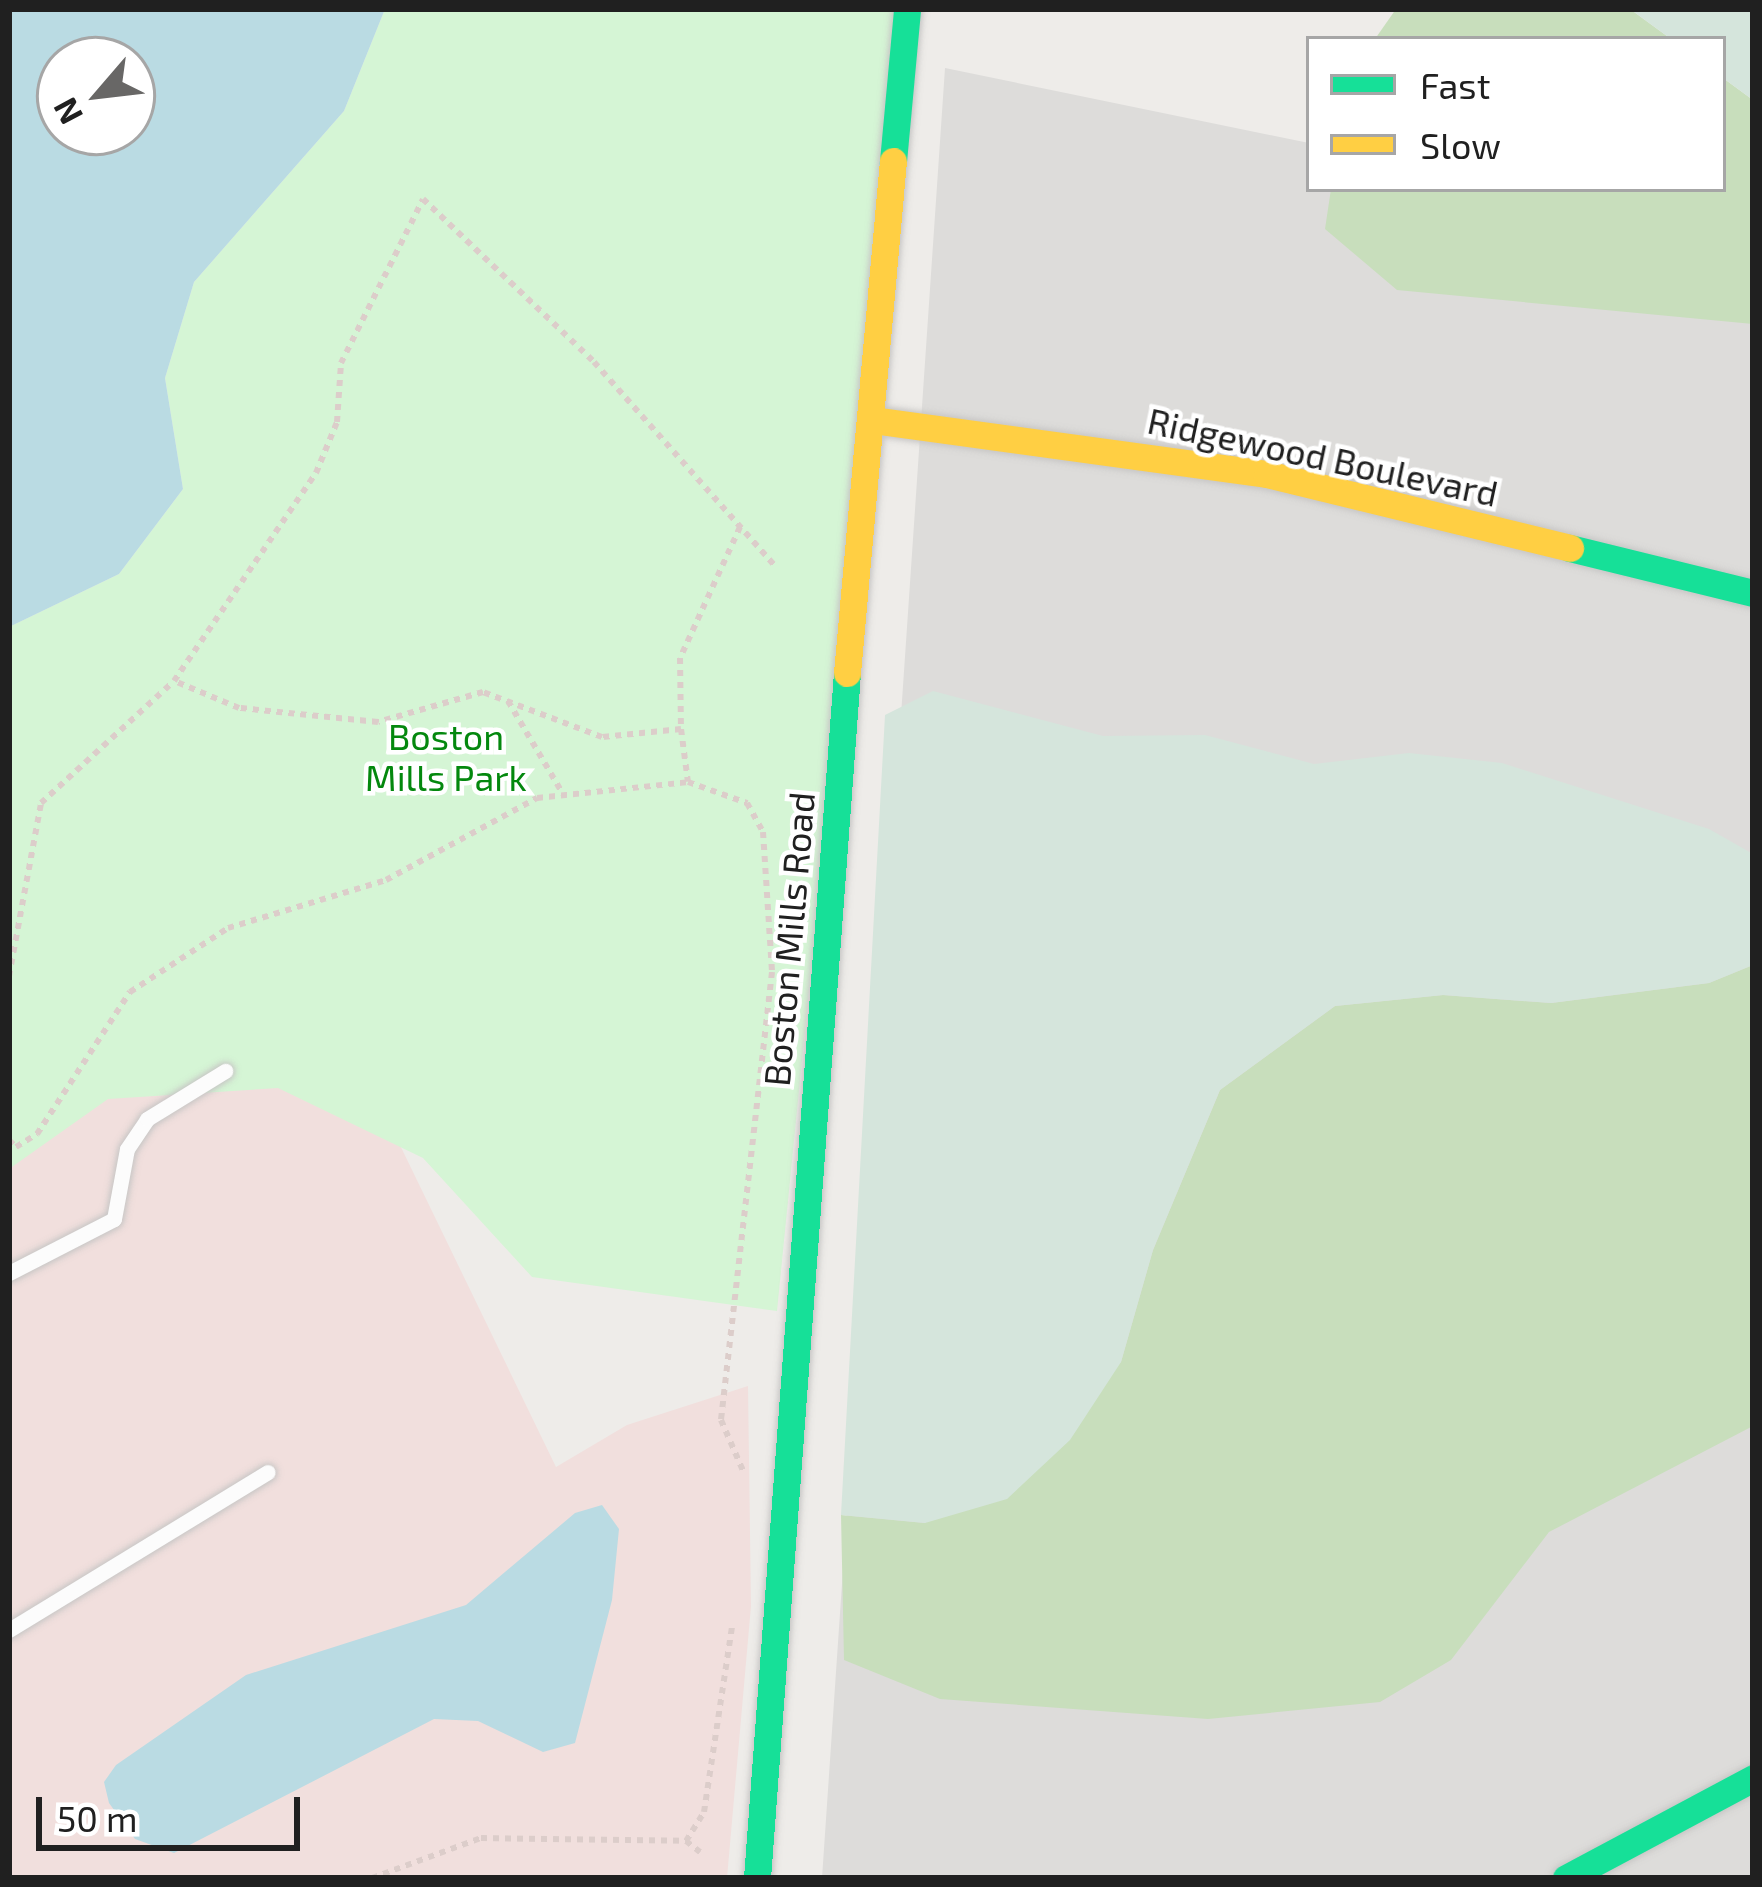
<!DOCTYPE html>
<style>
body{margin:0}
#map{position:relative;width:1762px;height:1887px;overflow:hidden;background:#eeece9;font-family:"Exo 2",sans-serif}
div>[style]{position:absolute}
[style*='--x']{left:calc(var(--x)*1px);top:calc(var(--y)*1px);width:calc(var(--w)*1px);rotate:calc(var(--a)*1deg)}
.residential>*{inset:0;background:#dddcda}
.commercial>*{inset:0;background:#f1dfdd}
.forest>*{inset:0;background:#c8debc}
.wetland>*{inset:0;background:#d5e5dc}
.park>*{inset:0;background:#d5f5d5}
.water>*{inset:0;background:#badbe3}
.path>*{height:6px;margin-top:-3px;transform-origin:0;background:repeating-linear-gradient(90deg,#dccdca 0 6px,transparent 0 12px)}
.roads{filter:drop-shadow(0 0 3px #c7c6c5) drop-shadow(0 0 3px #c7c6c5)}
.lane>*{height:15px;margin:-7.5px;padding:0 7.5px;transform-origin:7.5px;border-radius:7.5px;background:#fcfcfc}
.fast>*{height:27px;margin:-13.5px;padding:0 13.5px;transform-origin:13.5px;border-radius:13.5px;background:#16e098}
.slow>*{height:27px;margin:-13.5px;padding:0 13.5px;transform-origin:13.5px;border-radius:13.5px;background:#ffcf43}
span{translate:-50% -50%;white-space:nowrap;text-align:center;line-height:1.15;-webkit-text-stroke:9px #fff;paint-order:stroke}
.street-label{font-size:36px;color:#202020}
.park-label{font-size:36px;color:#04880e}
.frame{position:absolute;inset:0;border:12px solid #202020;pointer-events:none}
.legend{position:absolute;left:1306px;top:36px;width:420px;height:156px;box-sizing:border-box;background:#fff;border:3px solid #a6a6a6;margin:0;padding:15px 21px;list-style:none;font-size:36px;color:#202020}
.legend li{display:flex;align-items:center;gap:24px;height:60px}
.legend b{width:60px;border:3px solid #a6a6a6}
.north{position:absolute;left:36px;top:36px;width:120px;height:120px;box-sizing:border-box;background:#fff;border:3px solid #a6a6a6;border-radius:50%;rotate:242deg;font-size:33px;font-weight:700;line-height:48px;text-align:center;color:#202020}
.north::after{content:'';display:block;margin:auto;width:42px;height:54px;background:#686766;clip-path:polygon(50% 0,100% 100%,50% 72%,0 100%)}
.scale{position:absolute;left:36px;top:1797px;width:264px;height:54px;box-sizing:border-box;border:6px solid #202020;border-top:0;padding-left:15px;font-size:36px;line-height:42px;white-space:nowrap;color:#202020;-webkit-text-stroke:9px #fff;paint-order:stroke}
</style>
<div id="map">
<div class="residential">
<i style="clip-path:polygon(945px 68px,1309px 143px,1309px 189px,1531px 189px,1753px 235px,1753px 1878px,822px 1878px)"></i>
</div>
<div class="commercial">
<i style="clip-path:polygon(335px 1011px,556px 1467px,627px 1425px,748px 1386px,751px 1606px,727px 1878px,9px 1878px,9px 1124px)"></i>
</div>
<div class="forest">
<i style="clip-path:polygon(1396px 9px,1630px 9px,1671px 39px,1375px 39px)"></i>
<i style="clip-path:polygon(1723px 78px,1753px 100px,1753px 324px,1397px 290px,1325px 229px,1331px 189px,1723px 189px)"></i>
<i style="clip-path:polygon(1753px 965px,1753px 1426px,1549px 1532px,1451px 1660px,1380px 1702px,1208px 1719px,940px 1699px,844px 1660px,841px 1515px,925px 1523px,1121px 1362px,1153px 1250px,1220px 1090px,1335px 1006px,1443px 995px,1551px 1003px,1709px 983px)"></i>
</div>
<div class="wetland">
<i style="clip-path:polygon(1630px 9px,1753px 9px,1753px 100px,1723px 78px,1723px 39px,1671px 39px)"></i>
<i style="clip-path:polygon(933px 691px,1103px 736px,1205px 735px,1314px 764px,1409px 753px,1502px 763px,1709px 829px,1753px 854px,1753px 965px,1709px 983px,1551px 1003px,1443px 995px,1335px 1006px,1220px 1090px,1153px 1250px,1121px 1362px,1070px 1440px,1007px 1499px,925px 1523px,841px 1515px,885px 715px)"></i>
</div>
<div class="park">
<i style="clip-path:polygon(385px 9px,907px 9px,777px 1311px,532px 1277px,423px 1158px,278px 1088px,108px 1099px,9px 1169px,9px 627px,119px 574px,183px 489px,165px 378px,194px 282px,344px 111px)"></i>
</div>
<div class="water">
<i style="clip-path:polygon(evenodd,9px 9px,385px 9px,344px 111px,194px 282px,165px 378px,183px 489px,119px 574px,9px 627px,9px 9px,60px 60px,132px 60px,132px 132px,60px 132px,60px 60px)"></i>
<i style="clip-path:polygon(602px 1505px,619px 1529px,612px 1600px,575px 1743px,543px 1752px,478px 1721px,434px 1719px,174px 1853px,135px 1839px,109px 1803px,104px 1782px,116px 1765px,246px 1675px,466px 1605px,575px 1513px)"></i>
</div>
<div class="path">
<i style="--x:740;--y:527;--w:144;--a:114.6"></i>
<i style="--x:680;--y:658;--w:71;--a:89.2"></i>
<i style="--x:681;--y:729;--w:79;--a:174.2"></i>
<i style="--x:602;--y:737;--w:127;--a:-159.3"></i>
<i style="--x:483;--y:692;--w:109;--a:164.1"></i>
<i style="--x:378;--y:722;--w:140;--a:-174.2"></i>
<i style="--x:239;--y:708;--w:70;--a:-157.4"></i>
<i style="--x:174;--y:681;--w:252;--a:-55.7"></i>
<i style="--x:316;--y:473;--w:55;--a:-67.6"></i>
<i style="--x:337;--y:422;--w:59;--a:-86.1"></i>
<i style="--x:341;--y:363;--w:183;--a:-63.4"></i>
<i style="--x:423;--y:199;--w:236;--a:43.6"></i>
<i style="--x:594;--y:362;--w:274;--a:48.4"></i>
<i style="--x:508;--y:701;--w:108;--a:59.4"></i>
<i style="--x:681;--y:729;--w:53;--a:82.5"></i>
<i style="--x:9;--y:976;--w:176;--a:-79.5"></i>
<i style="--x:41;--y:803;--w:179;--a:-42.5"></i>
<i style="--x:9;--y:1140;--w:10;--a:45"></i>
<i style="--x:16;--y:1147;--w:25;--a:-32"></i>
<i style="--x:37;--y:1134;--w:170;--a:-56.8"></i>
<i style="--x:130;--y:992;--w:117;--a:-33.1"></i>
<i style="--x:228;--y:928;--w:165;--a:-16.9"></i>
<i style="--x:386;--y:880;--w:172;--a:-28.5"></i>
<i style="--x:537;--y:798;--w:152;--a:-6"></i>
<i style="--x:688;--y:782;--w:63;--a:19.6"></i>
<i style="--x:747;--y:803;--w:33;--a:61"></i>
<i style="--x:763;--y:832;--w:140;--a:86.3"></i>
<i style="--x:772;--y:972;--w:451;--a:96.5"></i>
<i style="--x:721;--y:1420;--w:58;--a:66.5"></i>
<i style="--x:686;--y:1841;--w:34;--a:-58"></i>
<i style="--x:704;--y:1812;--w:187;--a:-81.4"></i>
<i style="--x:372;--y:1878;--w:116;--a:-20.2"></i>
<i style="--x:481;--y:1838;--w:205;--a:0.8"></i>
<i style="--x:686;--y:1841;--w:18;--a:38"></i>
</div>
<div class="roads">
<div class="lane">
<i style="--x:9;--y:1273;--w:118;--a:-27.2"></i>
<i style="--x:114;--y:1219;--w:71;--a:-79.5"></i>
<i style="--x:127;--y:1149;--w:36;--a:-56"></i>
<i style="--x:147;--y:1119;--w:92;--a:-31.6"></i>
<i style="--x:9;--y:1630;--w:303;--a:-31.4"></i>
</div>
<div class="fast">
<i style="--x:893;--y:161;--w:153;--a:-84.7"></i>
<i style="--x:1570;--y:548;--w:188;--a:13.8"></i>
<i style="--x:757;--y:1878;--w:1208;--a:-85.73"></i>
<i style="--x:1566;--y:1878;--w:212;--a:-28.1"></i>
</div>
<div class="slow">
<i style="--x:872;--y:420;--w:399;--a:7.8"></i>
<i style="--x:1267;--y:474;--w:312;--a:13.7"></i>
<i style="--x:847;--y:673;--w:514;--a:-84.87"></i>
</div>
</div>
<div class="street-label">
<span style="left:1323px;top:456px;rotate:12deg">Ridgewood Boulevard</span>
<span style="left:788px;top:939px;rotate:-85deg">Boston Mills Road</span>
</div>
<div class="park-label">
<span style="left:446px;top:756px">Boston<br>Mills Park</span>
</div>
<div class="frame"></div>
<ul class="legend">
<li><b style="height:15px;background:#16e098"></b>Fast</li>
<li><b style="height:15px;background:#ffcf43"></b>Slow</li>
</ul>
<div class="north">N</div>
<div class="scale">50 m</div>
</div>
